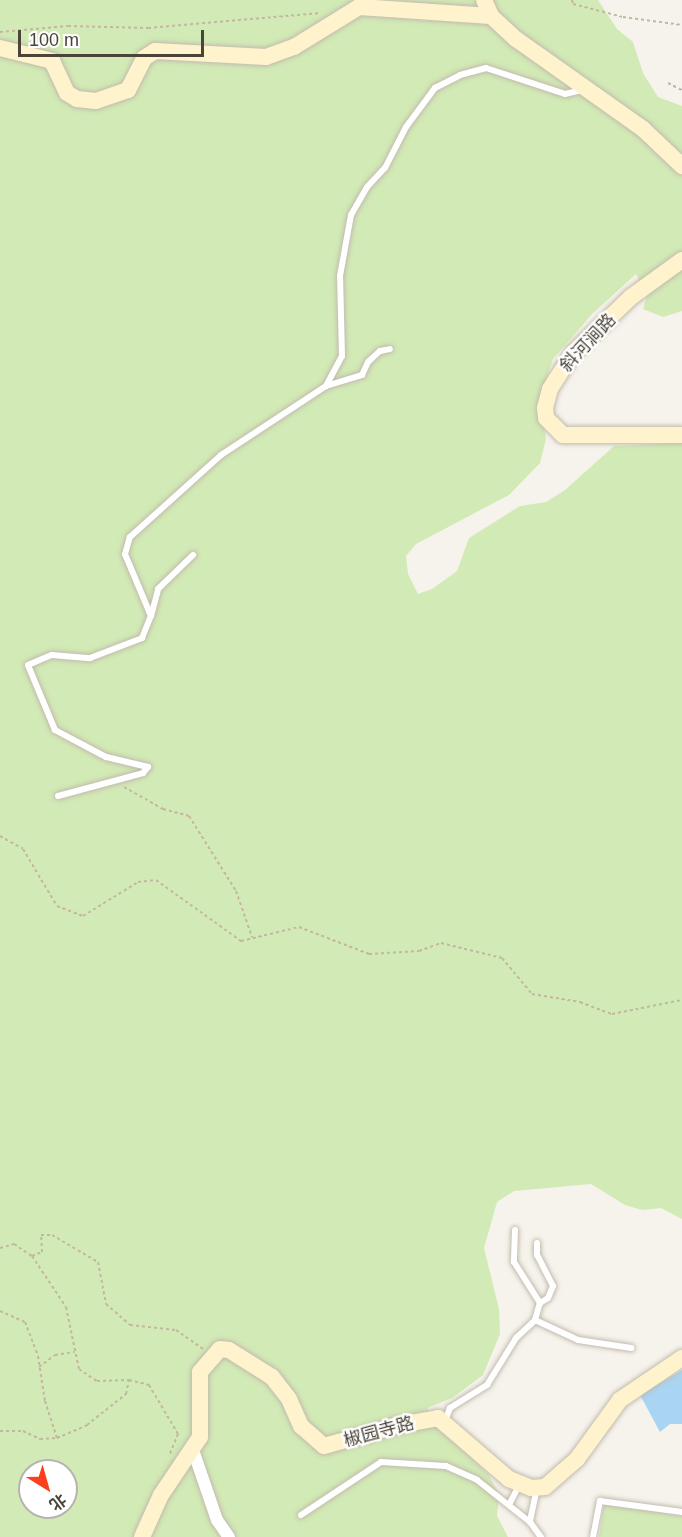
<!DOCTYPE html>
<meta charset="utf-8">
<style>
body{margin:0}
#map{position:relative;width:682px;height:1537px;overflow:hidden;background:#f6f3ec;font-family:Helvetica,"Noto Sans SC",sans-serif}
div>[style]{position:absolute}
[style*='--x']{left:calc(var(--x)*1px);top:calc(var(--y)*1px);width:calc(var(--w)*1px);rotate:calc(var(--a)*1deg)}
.green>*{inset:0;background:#d2eab5}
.water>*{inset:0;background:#a9d4f2}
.path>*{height:2px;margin-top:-1px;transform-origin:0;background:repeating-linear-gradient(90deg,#c4b79f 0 3px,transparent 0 6px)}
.roads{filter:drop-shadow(0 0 2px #c2bbae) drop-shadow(0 0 2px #c2bbae)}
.lane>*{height:6px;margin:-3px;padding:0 3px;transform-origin:3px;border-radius:3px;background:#fff}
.street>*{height:12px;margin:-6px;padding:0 6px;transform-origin:6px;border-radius:6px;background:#fff}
.secondary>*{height:16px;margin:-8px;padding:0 8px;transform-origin:8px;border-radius:8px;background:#fff3cd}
span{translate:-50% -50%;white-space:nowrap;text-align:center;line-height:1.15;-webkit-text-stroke:4.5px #fff;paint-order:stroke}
.street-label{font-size:18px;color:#4b4439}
.north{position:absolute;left:18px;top:1459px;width:60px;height:60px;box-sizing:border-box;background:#fff;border:2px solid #b7b4b0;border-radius:50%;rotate:143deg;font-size:16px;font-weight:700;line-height:24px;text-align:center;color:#4b4439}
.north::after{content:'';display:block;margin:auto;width:21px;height:27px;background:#fc3f1d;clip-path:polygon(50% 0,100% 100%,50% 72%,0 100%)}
.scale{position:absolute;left:18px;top:30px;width:186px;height:27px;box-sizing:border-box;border:3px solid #4b4439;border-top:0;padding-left:8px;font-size:18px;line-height:21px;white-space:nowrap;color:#4b4439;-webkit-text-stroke:4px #fff;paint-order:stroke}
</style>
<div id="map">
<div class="green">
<i style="clip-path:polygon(evenodd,0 0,598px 0,617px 29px,633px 42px,643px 73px,658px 97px,682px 106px,682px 311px,663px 317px,643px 309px,647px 296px,636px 274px,592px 314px,553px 359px,540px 397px,546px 439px,540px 463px,509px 495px,416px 544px,406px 556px,408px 574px,418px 594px,432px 589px,457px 571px,469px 538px,520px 506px,546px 502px,565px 490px,614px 446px,682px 443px,682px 1219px,661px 1208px,642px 1210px,625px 1205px,591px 1184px,514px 1191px,497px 1202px,484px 1248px,499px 1309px,500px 1334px,483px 1375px,452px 1398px,427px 1408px,441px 1429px,489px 1475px,499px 1495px,497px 1516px,508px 1537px,0 1537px,0 0,30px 1471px,66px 1471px,66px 1507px,30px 1507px,30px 1471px)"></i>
<i style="clip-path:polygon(604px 1504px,682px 1516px,682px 1537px,599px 1537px)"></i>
</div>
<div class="water">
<i style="clip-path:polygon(682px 1370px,682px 1424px,670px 1424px,660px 1432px,640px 1395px)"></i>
</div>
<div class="path">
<i style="--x:572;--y:0;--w:4;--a:76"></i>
<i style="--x:573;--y:4;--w:52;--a:14.6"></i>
<i style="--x:623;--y:17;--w:60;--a:7.7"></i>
<i style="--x:0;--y:32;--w:68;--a:-5"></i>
<i style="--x:68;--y:26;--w:80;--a:1.4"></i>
<i style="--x:148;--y:28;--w:173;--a:-5"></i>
<i style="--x:668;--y:83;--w:16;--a:27"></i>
<i style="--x:124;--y:787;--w:45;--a:29.4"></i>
<i style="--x:163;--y:809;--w:27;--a:15"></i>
<i style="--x:189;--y:816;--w:89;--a:57.9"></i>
<i style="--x:236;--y:891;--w:49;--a:70.8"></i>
<i style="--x:0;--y:836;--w:26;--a:29"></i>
<i style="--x:23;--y:849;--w:66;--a:59.2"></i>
<i style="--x:57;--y:906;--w:28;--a:21"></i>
<i style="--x:83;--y:916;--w:65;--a:-31.7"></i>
<i style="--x:138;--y:882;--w:18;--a:-6"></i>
<i style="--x:156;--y:880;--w:105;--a:35.7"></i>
<i style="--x:241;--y:941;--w:60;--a:-13.6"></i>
<i style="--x:299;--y:927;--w:75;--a:21.1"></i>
<i style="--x:369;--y:954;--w:50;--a:-3.4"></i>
<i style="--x:419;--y:951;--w:23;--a:-20"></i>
<i style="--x:441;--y:943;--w:63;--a:13.8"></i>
<i style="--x:502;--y:958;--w:47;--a:50.2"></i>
<i style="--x:532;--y:994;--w:49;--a:9.5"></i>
<i style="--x:580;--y:1002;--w:34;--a:21"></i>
<i style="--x:612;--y:1014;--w:71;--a:-11.3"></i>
<i style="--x:0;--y:1248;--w:15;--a:-16"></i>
<i style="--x:14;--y:1244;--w:22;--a:34"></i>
<i style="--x:32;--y:1256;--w:11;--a:-22"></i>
<i style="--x:42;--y:1252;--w:17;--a:-93"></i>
<i style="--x:41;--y:1235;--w:11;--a:0"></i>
<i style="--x:52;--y:1235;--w:53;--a:30.4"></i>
<i style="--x:98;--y:1262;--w:43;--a:79.2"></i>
<i style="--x:106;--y:1304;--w:32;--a:41"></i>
<i style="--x:130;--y:1325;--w:46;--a:6.2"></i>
<i style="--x:176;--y:1330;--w:33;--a:35"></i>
<i style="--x:32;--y:1256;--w:61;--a:56.3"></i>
<i style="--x:66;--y:1307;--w:63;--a:78.2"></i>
<i style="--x:79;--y:1369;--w:22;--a:34"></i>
<i style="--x:97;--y:1381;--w:32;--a:-2"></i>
<i style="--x:0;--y:1311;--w:27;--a:24"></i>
<i style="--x:25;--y:1322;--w:36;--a:69"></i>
<i style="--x:38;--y:1356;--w:46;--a:81.2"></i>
<i style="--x:45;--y:1401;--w:39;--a:72"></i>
<i style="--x:39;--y:1367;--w:20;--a:-37"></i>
<i style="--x:55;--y:1355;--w:20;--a:-9"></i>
<i style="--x:0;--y:1431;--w:23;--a:0"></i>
<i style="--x:23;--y:1431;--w:19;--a:25"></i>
<i style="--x:40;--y:1439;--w:17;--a:-3"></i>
<i style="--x:57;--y:1438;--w:33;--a:-23"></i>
<i style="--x:87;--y:1425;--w:50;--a:-38.5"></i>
<i style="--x:126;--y:1394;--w:14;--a:-78"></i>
<i style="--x:129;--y:1380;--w:21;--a:14"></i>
<i style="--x:149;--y:1385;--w:57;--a:59.4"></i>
<i style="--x:178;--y:1434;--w:22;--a:112"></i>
</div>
<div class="roads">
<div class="lane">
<i style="--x:326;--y:386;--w:38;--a:-17"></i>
<i style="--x:362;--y:375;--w:14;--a:-65"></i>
<i style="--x:368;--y:362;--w:16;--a:-43"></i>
<i style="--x:380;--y:351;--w:10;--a:-11"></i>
<i style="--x:151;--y:616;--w:28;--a:-75"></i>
<i style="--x:158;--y:589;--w:49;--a:-44.2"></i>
<i style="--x:58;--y:796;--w:88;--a:-15.1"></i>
<i style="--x:143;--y:773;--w:8;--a:-50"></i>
<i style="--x:148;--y:767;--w:43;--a:-166.6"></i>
<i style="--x:106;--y:757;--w:58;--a:-152.1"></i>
<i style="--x:55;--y:730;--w:70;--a:-112.6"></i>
<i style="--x:28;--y:665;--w:26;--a:-23"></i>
<i style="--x:52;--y:655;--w:38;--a:5"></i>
<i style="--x:90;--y:658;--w:56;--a:-21"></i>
<i style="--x:142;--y:638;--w:24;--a:-68"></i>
<i style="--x:151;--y:616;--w:67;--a:-112.8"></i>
<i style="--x:125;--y:554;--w:18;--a:-74"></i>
<i style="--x:130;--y:537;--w:122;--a:-42"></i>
<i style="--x:221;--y:455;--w:126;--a:-33.3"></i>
<i style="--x:326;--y:386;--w:34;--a:-62"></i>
<i style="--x:342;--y:356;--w:80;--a:-91.4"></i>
<i style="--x:340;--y:276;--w:62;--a:-79.8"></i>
<i style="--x:351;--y:215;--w:32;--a:-60"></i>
<i style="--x:367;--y:187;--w:26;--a:-47"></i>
<i style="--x:385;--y:168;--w:46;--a:-62.9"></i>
<i style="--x:406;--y:127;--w:49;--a:-53.4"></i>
<i style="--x:435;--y:88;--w:28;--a:-27"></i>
<i style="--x:460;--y:75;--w:27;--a:-15"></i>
<i style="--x:486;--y:68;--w:83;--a:18.2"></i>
<i style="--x:565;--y:94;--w:18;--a:-13"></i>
<i style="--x:515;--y:1230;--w:32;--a:92"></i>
<i style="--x:514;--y:1262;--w:49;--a:57.6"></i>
<i style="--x:535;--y:1320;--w:18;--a:-74"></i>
<i style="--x:540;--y:1303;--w:9;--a:-32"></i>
<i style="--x:548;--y:1298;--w:13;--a:-67"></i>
<i style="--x:553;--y:1286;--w:35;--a:-117"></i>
<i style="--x:537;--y:1255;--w:12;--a:-90"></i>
<i style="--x:445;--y:1421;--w:14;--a:-69"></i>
<i style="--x:450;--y:1408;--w:44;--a:-31.9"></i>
<i style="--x:487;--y:1385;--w:55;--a:-58.3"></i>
<i style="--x:516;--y:1338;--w:26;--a:-43"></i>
<i style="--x:535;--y:1320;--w:47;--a:24.9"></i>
<i style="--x:578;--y:1340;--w:54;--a:8.6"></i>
<i style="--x:537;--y:1488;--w:35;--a:102"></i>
<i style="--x:530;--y:1522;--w:19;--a:54"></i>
<i style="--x:510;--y:1503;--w:20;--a:-63"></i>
<i style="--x:301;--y:1515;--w:96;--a:-33.5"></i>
<i style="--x:381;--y:1462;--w:65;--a:3.5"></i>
<i style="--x:446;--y:1466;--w:34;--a:24"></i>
<i style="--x:477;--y:1480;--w:68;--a:38.4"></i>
<i style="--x:593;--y:1537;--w:37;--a:-79"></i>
<i style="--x:600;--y:1501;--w:83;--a:7.6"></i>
</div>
<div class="street">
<i style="--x:193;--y:1450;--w:74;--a:71.1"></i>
<i style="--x:217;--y:1520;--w:21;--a:55"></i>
</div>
<div class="secondary">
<i style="--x:484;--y:0;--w:17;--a:66"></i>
<i style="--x:491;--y:16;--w:34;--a:43"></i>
<i style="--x:516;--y:39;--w:156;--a:35.3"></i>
<i style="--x:643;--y:129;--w:54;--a:43.5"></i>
<i style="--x:0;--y:48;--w:54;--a:14"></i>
<i style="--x:52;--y:61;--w:35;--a:65"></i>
<i style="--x:67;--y:93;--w:12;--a:31"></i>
<i style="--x:77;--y:99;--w:19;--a:6"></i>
<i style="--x:96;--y:101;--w:34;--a:-19"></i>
<i style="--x:128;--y:90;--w:36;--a:-63"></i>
<i style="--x:144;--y:58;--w:13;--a:-32"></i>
<i style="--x:155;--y:51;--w:111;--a:3.1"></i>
<i style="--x:266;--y:57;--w:30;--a:-20"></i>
<i style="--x:294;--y:47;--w:76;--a:-31.6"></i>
<i style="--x:359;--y:7;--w:132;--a:3.9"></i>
<i style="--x:682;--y:260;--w:63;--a:144"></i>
<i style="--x:631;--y:297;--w:81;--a:136"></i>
<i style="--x:573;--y:353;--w:43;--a:122.6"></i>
<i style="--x:550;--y:389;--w:20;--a:105"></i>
<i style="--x:545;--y:408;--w:10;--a:84"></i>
<i style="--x:546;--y:418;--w:24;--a:45"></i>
<i style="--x:563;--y:435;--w:119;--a:0"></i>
<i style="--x:142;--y:1537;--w:46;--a:-65.7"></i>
<i style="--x:161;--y:1495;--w:70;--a:-56.1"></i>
<i style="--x:200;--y:1437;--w:65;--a:-90"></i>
<i style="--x:200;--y:1372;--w:30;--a:-49"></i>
<i style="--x:220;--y:1349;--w:9;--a:6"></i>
<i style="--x:229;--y:1350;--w:51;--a:32.1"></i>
<i style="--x:272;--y:1377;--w:28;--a:52"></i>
<i style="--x:289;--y:1399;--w:30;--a:66"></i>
<i style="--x:301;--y:1426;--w:30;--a:41"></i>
<i style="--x:324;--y:1446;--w:78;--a:-15.6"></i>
<i style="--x:399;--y:1425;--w:40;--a:-10"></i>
<i style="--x:438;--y:1418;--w:94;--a:40.7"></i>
<i style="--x:509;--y:1479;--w:24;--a:22"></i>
<i style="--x:531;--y:1488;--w:14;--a:-4"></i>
<i style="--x:545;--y:1487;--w:43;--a:-41.2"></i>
<i style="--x:577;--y:1459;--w:73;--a:-53.9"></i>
<i style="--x:620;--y:1400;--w:75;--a:-34.1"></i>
</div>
</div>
<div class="street-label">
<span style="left:588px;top:343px;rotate:-47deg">斜河涧路</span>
<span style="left:379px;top:1432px;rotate:-15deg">椒园寺路</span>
</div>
<div class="north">北</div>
<div class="scale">100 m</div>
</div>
